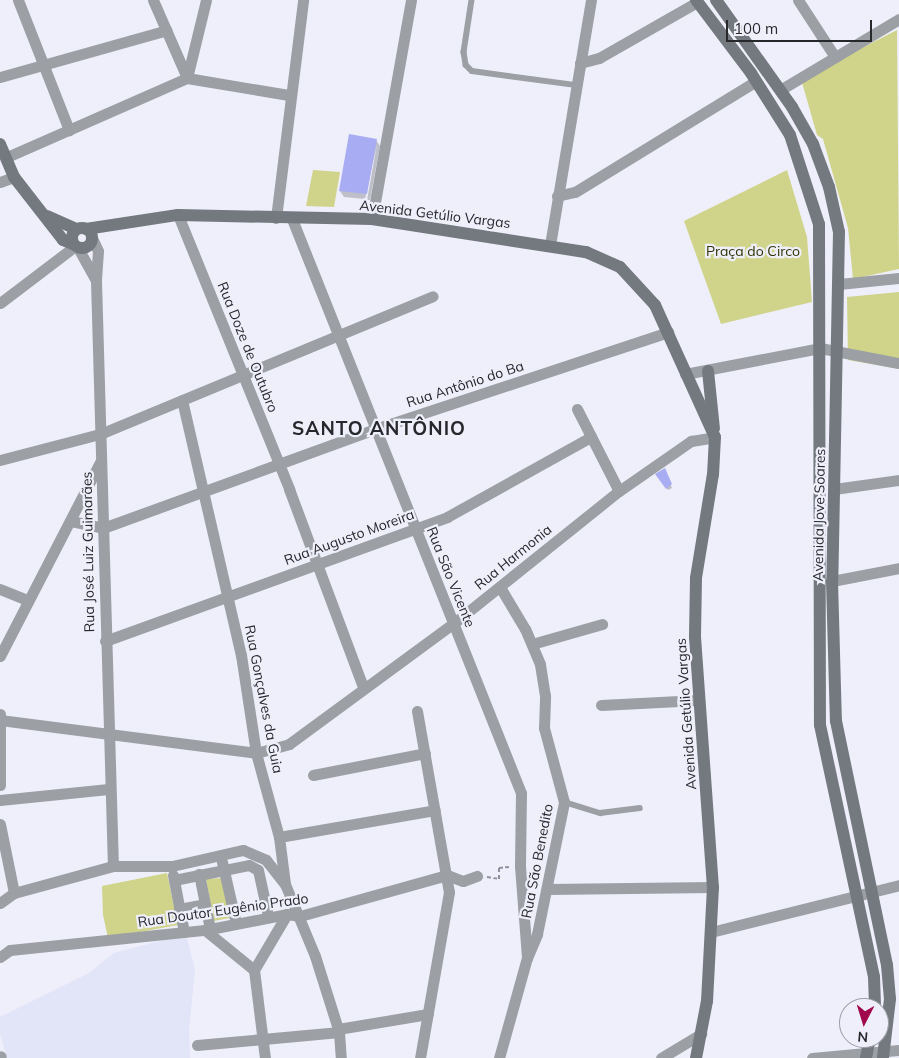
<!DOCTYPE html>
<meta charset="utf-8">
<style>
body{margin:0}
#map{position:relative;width:899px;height:1058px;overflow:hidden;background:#eeeffb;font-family:Mulish,sans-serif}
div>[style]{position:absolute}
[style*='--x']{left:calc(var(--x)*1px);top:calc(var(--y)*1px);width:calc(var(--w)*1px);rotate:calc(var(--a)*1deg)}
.built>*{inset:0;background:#e2e4f7}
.green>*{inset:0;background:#d0d48a}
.shadow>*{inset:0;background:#0003}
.building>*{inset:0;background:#a8acf3}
.path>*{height:2px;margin-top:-1px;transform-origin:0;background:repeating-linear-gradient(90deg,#8e8f98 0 4px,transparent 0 6.5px)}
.lane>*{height:5.5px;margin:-2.75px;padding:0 2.75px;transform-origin:2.75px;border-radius:2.75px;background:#9ca0a4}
.street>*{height:11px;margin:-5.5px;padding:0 5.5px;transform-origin:5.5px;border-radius:5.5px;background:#9ca0a4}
.secondary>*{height:12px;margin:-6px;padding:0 6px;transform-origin:6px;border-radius:6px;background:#74797f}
.secondary>.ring{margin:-6px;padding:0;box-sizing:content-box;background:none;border:12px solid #74797f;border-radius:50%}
span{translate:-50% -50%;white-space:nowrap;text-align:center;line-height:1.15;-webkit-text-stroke:4.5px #eeeffb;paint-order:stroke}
.street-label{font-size:14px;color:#27282c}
.park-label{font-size:14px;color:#323305}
.district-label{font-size:19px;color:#27282c;font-weight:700;letter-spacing:1px}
.north{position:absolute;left:839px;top:998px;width:50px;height:50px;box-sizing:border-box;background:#eeeffb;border:1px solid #9e9fa8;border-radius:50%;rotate:185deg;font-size:14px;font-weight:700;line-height:20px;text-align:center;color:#27282c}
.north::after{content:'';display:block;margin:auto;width:18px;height:22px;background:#a0074c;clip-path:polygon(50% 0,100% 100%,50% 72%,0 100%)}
.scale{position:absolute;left:726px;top:20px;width:146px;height:22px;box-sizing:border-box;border:2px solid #27282c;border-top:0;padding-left:6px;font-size:15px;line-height:18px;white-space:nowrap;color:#27282c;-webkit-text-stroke:4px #eeeffb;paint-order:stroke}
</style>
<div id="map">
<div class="built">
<i style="clip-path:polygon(186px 934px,195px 970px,189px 1029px,190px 1058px,7px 1058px,0 1033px,0 1017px,89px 973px,114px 953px)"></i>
</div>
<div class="green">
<i style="clip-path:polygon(897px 30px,899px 269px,853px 279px,848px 228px,823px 139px,817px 135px,801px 79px)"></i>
<i style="clip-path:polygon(313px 170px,340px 172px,334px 207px,306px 206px)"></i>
<i style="clip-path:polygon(787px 170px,807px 237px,812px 302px,721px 324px,684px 221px)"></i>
<i style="clip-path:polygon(899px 292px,899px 369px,848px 360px,847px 297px)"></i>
<i style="clip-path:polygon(167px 873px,178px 925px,108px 938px,103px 915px,102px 886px)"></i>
<i style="clip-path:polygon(222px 878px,230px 918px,214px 921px,206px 879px)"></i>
</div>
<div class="shadow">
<i style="clip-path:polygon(376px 140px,380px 146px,370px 200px,367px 200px,377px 144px,365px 199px,344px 197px,340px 191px)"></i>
<i style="clip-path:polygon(665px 472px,672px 488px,668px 490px,659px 477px)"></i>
</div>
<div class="building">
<i style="clip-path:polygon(349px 134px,377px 139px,367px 194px,339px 191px)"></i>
<i style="clip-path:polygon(665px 468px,672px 484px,666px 489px,655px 474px)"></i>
</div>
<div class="path">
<i style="--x:487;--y:877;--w:12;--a:9"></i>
<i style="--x:499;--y:879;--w:11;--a:-90"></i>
<i style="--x:499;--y:868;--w:10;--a:-6"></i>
</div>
<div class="lane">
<i style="--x:472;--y:0;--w:53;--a:98.7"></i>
<i style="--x:464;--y:52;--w:13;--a:81"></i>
<i style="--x:466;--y:65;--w:8;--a:45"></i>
<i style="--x:472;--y:71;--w:105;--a:7.7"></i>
<i style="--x:564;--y:802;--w:38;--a:17"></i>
<i style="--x:600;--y:813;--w:40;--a:-7.1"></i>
</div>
<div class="street">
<i style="--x:18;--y:0;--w:140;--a:68.6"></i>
<i style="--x:153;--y:0;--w:85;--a:66.4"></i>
<i style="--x:798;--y:0;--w:68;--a:57"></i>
<i style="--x:580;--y:63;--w:20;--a:-15"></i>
<i style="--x:599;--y:58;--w:113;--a:-29.7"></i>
<i style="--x:0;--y:77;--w:173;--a:-15.7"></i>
<i style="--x:187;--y:78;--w:80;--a:-76.3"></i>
<i style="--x:780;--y:90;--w:139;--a:-30.8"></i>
<i style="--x:7;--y:157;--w:197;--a:-23.7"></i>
<i style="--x:187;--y:78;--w:103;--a:9.5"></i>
<i style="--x:0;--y:182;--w:15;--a:-20"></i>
<i style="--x:557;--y:196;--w:18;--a:-13"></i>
<i style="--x:575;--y:192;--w:212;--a:-31.5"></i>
<i style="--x:178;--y:215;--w:296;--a:67.9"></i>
<i style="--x:289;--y:489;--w:211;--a:69.5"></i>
<i style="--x:276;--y:218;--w:220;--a:-82.9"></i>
<i style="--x:292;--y:219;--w:618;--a:68.25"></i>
<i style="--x:521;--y:793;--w:73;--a:90.8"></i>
<i style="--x:520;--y:866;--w:92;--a:85.6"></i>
<i style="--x:372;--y:219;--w:222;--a:-79.9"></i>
<i style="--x:92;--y:238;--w:14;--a:65"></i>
<i style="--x:98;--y:251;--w:30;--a:94"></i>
<i style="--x:96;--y:281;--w:585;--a:88.34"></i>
<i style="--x:550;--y:245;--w:248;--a:-80.5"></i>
<i style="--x:78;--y:248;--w:35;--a:61"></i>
<i style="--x:839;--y:284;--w:60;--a:-5.7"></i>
<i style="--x:0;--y:303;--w:94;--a:-37.2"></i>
<i style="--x:685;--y:374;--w:137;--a:-10.9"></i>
<i style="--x:820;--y:348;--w:80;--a:10.8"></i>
<i style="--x:182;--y:400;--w:262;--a:77"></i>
<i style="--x:241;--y:655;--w:99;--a:81.3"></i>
<i style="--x:256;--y:753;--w:87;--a:74.7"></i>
<i style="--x:279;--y:837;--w:47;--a:82.7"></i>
<i style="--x:285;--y:884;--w:78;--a:67.4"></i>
<i style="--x:315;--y:956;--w:80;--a:72.5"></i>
<i style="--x:339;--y:1032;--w:26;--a:86"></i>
<i style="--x:577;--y:409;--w:92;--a:62.9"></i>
<i style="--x:0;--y:460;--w:103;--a:-14.6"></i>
<i style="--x:100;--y:434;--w:360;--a:-22.5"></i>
<i style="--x:834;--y:489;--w:66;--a:-7.9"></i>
<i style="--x:71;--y:521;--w:33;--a:12"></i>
<i style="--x:103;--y:528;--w:289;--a:-20"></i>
<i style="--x:375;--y:429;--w:309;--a:-18.3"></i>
<i style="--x:832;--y:581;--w:68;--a:-11"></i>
<i style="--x:0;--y:589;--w:29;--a:22"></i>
<i style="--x:105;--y:641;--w:364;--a:-19.9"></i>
<i style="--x:447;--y:517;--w:165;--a:-29.1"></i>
<i style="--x:532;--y:644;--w:73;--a:-15.9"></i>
<i style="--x:0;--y:656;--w:218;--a:-62.7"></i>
<i style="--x:601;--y:705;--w:98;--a:-2.9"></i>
<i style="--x:417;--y:711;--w:184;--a:80"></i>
<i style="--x:449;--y:892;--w:169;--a:99.9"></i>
<i style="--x:0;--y:720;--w:258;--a:7.3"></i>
<i style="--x:256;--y:753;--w:34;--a:-15"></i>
<i style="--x:289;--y:744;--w:205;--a:-36.3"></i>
<i style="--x:454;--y:623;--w:211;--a:-38.7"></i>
<i style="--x:619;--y:491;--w:88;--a:-34.8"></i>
<i style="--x:691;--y:441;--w:24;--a:-9"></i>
<i style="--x:313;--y:775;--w:114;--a:-11.1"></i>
<i style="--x:0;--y:785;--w:71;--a:-90"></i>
<i style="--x:0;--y:800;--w:109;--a:-5.8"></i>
<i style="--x:0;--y:824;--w:70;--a:78.5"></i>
<i style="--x:279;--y:837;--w:158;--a:-9.8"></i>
<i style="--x:222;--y:862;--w:63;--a:77.1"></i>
<i style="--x:199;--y:874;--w:56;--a:78.7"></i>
<i style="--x:173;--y:875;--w:58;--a:79.1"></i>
<i style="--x:174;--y:880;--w:76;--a:-11.3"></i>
<i style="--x:249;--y:865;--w:10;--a:29"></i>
<i style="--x:258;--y:870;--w:47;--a:77.7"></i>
<i style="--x:547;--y:889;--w:166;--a:-0.7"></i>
<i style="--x:0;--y:903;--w:17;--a:-36"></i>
<i style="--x:14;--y:893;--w:103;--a:-15.3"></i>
<i style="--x:113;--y:866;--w:59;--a:0"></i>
<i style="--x:172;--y:866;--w:73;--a:-12.7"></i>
<i style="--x:243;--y:850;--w:25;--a:23"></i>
<i style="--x:266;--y:860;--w:31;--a:52"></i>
<i style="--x:179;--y:909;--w:26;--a:-11"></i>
<i style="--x:205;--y:930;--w:63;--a:39.2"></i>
<i style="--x:711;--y:932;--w:194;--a:-14"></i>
<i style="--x:0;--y:957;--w:12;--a:-35"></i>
<i style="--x:10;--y:950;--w:196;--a:-5.9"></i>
<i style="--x:205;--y:930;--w:84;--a:-11"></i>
<i style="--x:287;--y:914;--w:13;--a:9"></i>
<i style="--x:300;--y:916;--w:153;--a:-15.6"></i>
<i style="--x:447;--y:875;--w:17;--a:21"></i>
<i style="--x:463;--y:881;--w:15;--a:-20"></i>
<i style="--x:254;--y:970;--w:89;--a:82.9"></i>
<i style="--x:254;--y:970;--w:65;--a:-59.5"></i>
<i style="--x:338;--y:1029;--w:91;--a:-9.5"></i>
<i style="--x:197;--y:1045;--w:143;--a:-5.2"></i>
<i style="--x:0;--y:1057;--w:1;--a:-45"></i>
<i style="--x:499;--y:1058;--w:104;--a:-74.4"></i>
<i style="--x:527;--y:958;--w:26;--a:-67"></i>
<i style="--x:537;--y:934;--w:135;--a:-78.4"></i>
<i style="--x:564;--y:802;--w:77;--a:-105.1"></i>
<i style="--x:544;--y:728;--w:32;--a:-88"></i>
<i style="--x:545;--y:696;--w:32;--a:-99"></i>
<i style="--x:540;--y:664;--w:38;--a:-113"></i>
<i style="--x:525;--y:629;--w:49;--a:-120.8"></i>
<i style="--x:661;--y:1058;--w:47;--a:-31"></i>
<i style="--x:812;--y:1058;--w:87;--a:-5.3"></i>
</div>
<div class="secondary">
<i style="--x:696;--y:0;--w:91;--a:53"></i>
<i style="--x:751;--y:73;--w:73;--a:57.8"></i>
<i style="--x:790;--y:135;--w:94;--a:72"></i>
<i style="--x:819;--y:224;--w:501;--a:89.89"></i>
<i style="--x:820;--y:725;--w:258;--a:77.9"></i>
<i style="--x:874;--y:977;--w:31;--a:88"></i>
<i style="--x:716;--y:0;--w:131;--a:54.6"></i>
<i style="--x:792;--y:107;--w:43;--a:60.4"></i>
<i style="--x:813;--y:144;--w:46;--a:69.6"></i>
<i style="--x:829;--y:187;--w:46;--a:77.5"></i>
<i style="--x:839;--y:232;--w:349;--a:91.1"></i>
<i style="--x:832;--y:581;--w:140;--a:88.4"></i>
<i style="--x:836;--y:721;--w:249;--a:78.2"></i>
<i style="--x:887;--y:965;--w:34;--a:85"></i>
<i style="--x:890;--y:999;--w:59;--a:96.8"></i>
<i style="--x:0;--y:144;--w:36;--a:67"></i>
<i style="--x:14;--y:177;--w:80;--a:52.1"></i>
<i style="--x:63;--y:240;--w:11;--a:22"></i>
<i style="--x:47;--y:216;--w:32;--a:24"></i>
<i class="ring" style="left:72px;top:228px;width:8px;height:8px"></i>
<i style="--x:86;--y:229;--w:93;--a:-8.7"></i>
<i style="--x:178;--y:215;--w:194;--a:1.2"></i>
<i style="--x:372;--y:219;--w:217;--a:8.8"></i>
<i style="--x:586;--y:252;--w:37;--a:24"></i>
<i style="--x:620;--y:267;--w:52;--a:47.4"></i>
<i style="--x:655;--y:305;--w:145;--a:65.6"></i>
<i style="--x:715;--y:437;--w:37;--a:93"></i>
<i style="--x:713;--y:474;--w:105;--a:99.3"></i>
<i style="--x:696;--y:578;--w:59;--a:91"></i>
<i style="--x:695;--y:637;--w:251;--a:85.9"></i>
<i style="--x:713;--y:887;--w:114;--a:93"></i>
<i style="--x:707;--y:1001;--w:58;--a:100.9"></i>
<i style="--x:708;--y:371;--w:58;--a:84.1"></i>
<i style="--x:866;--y:1058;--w:20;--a:-79"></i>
</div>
<div class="street-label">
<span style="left:435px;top:214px;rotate:7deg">Avenida Getúlio Vargas</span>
<span style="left:248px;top:347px;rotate:68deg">Rua Doze de Outubro</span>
<span style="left:465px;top:384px;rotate:-18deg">Rua Antônio do Ba</span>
<span style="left:819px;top:515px;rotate:-89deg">Avenida Jove Soares</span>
<span style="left:349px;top:537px;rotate:-20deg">Rua Augusto Moreira</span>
<span style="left:88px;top:552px;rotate:-91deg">Rua José Luiz Guimarães</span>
<span style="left:513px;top:557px;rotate:-39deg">Rua Harmonia</span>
<span style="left:451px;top:577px;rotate:68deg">Rua São Vicente</span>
<span style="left:264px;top:699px;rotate:79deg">Rua Gonçalves da Guia</span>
<span style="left:686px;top:714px;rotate:-94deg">Avenida Getúlio Vargas</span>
<span style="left:537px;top:861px;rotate:-79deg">Rua São Benedito</span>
<span style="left:223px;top:910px;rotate:-8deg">Rua Doutor Eugênio Prado</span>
</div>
<div class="park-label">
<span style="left:753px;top:251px">Praça do Circo</span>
</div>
<div class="district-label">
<span style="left:379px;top:429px">SANTO ANTÔNIO</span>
</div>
<div class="north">N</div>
<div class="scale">100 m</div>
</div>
